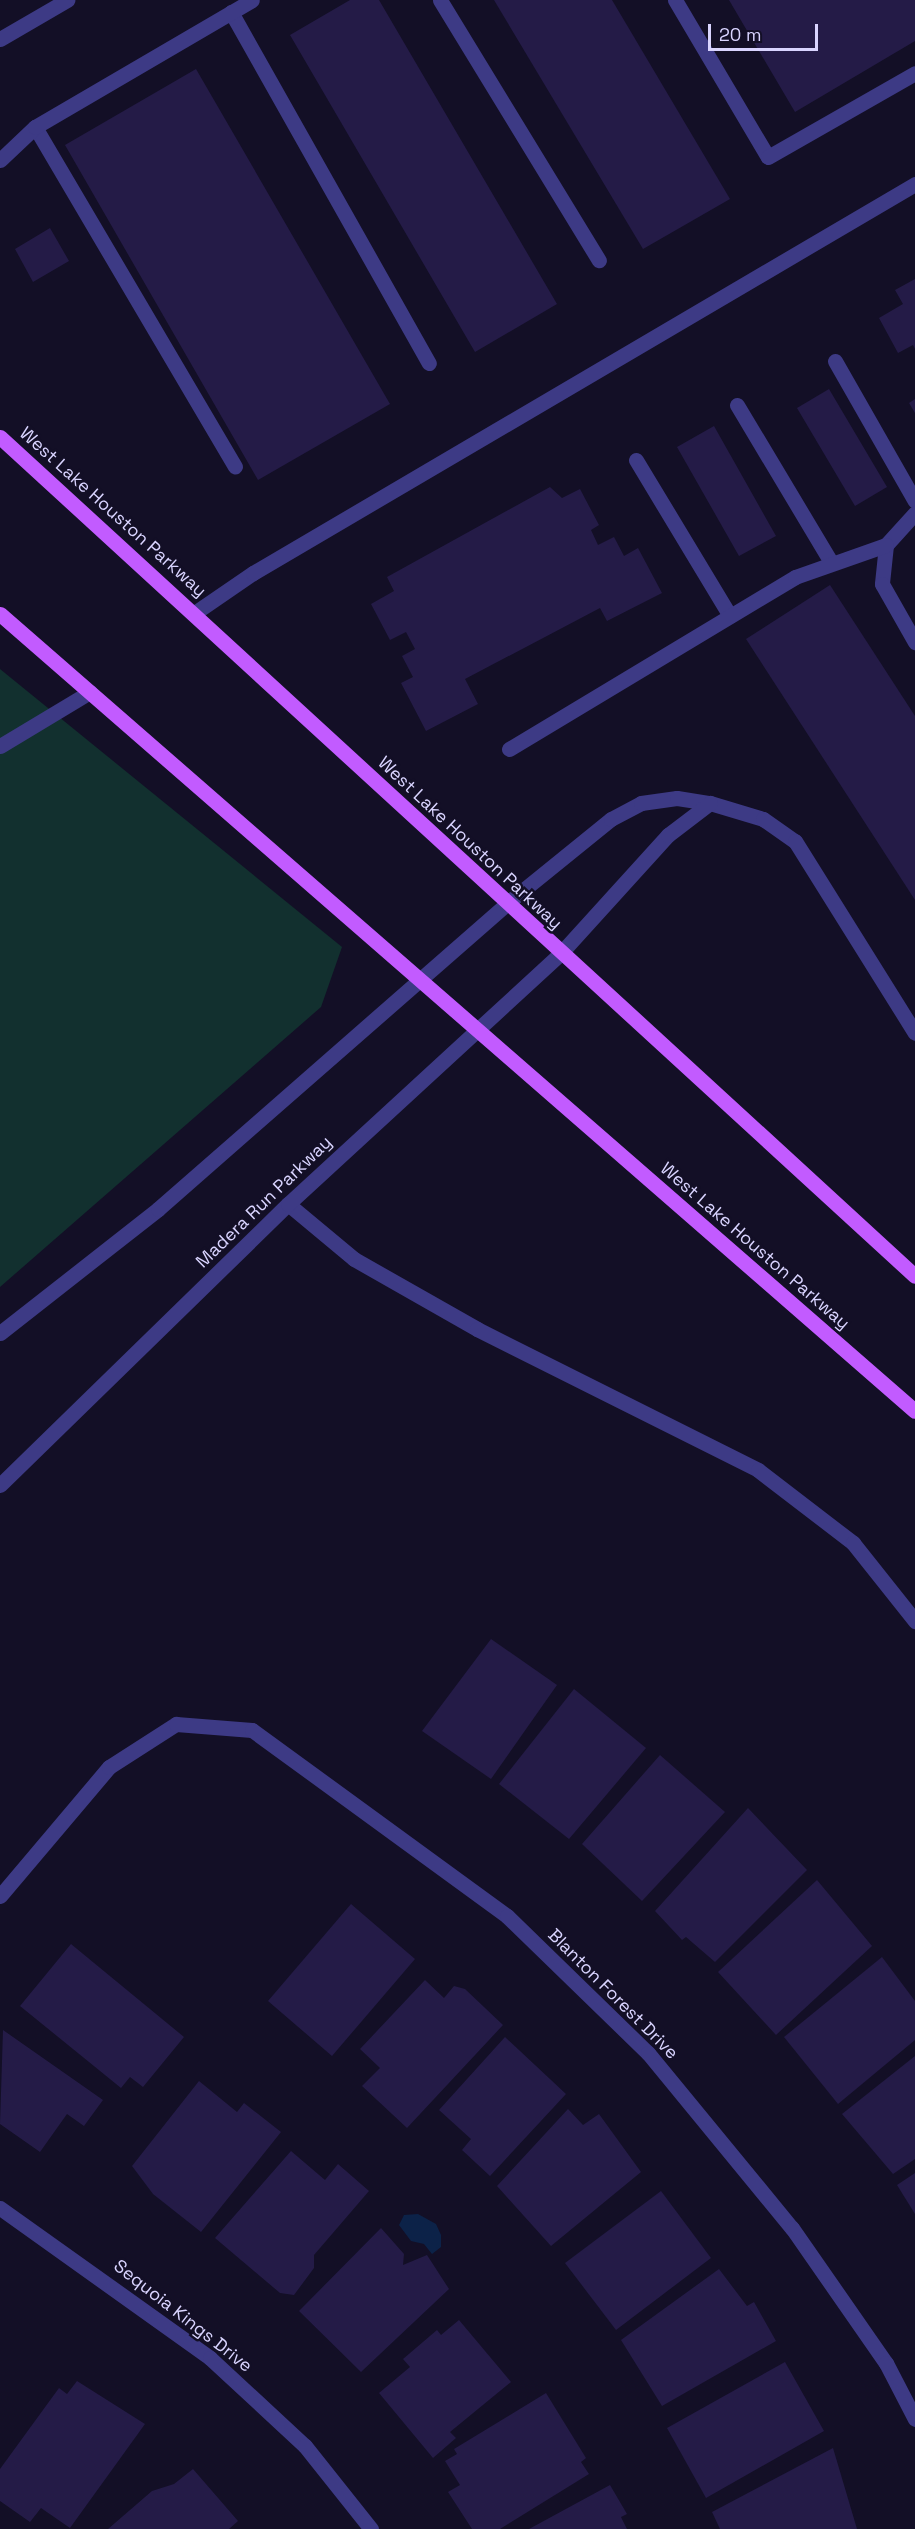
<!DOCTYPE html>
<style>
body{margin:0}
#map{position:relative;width:915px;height:2529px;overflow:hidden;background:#130f26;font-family:"Space Grotesk",sans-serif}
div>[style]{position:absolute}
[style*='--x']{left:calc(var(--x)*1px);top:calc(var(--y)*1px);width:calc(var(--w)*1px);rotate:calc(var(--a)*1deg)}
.green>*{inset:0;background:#12302f}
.water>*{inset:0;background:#0c2248}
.building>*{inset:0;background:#241b47}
.minor>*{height:15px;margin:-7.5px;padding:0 7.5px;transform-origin:7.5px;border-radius:7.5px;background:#3d3a85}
.major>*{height:15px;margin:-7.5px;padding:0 7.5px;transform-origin:7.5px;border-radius:7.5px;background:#c25bff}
span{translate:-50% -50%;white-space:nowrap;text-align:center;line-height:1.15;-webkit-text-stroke:5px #130f26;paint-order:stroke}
.street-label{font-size:18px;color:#d9d4ff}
.scale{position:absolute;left:708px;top:24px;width:110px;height:27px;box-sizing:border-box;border:3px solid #d9d4ff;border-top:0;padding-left:8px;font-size:18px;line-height:21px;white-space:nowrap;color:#d9d4ff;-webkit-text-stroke:4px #130f26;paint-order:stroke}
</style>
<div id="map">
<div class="green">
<i style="clip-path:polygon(0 669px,342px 947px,321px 1007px,0 1287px)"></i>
</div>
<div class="water">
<i style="clip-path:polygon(418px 2214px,436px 2224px,441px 2235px,441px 2247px,432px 2254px,424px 2244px,411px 2241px,399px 2225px,404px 2215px)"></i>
</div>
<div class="building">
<i style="clip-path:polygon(350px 0,379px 0,557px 304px,475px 352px,290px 35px)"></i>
<i style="clip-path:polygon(494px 0,612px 0,730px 199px,643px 249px)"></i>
<i style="clip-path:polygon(729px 0,915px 0,915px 41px,795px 112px)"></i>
<i style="clip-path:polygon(196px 69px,390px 404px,258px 480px,65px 145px)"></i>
<i style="clip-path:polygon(50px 228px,69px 261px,33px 282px,15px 249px)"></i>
<i style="clip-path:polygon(915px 279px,915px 349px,913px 345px,898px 353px,879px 318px,903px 304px,895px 290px)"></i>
<i style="clip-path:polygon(829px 389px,887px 487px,855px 506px,797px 408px)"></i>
<i style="clip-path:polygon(915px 399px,915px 413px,909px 403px)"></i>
<i style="clip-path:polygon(714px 426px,776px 536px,739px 556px,677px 447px)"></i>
<i style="clip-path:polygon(550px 487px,562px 498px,580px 489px,599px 525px,591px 530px,598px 545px,614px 537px,624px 556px,638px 548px,662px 593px,607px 621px,600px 608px,465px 679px,478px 704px,426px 731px,401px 683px,413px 677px,402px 656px,415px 649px,406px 632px,390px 640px,371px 604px,394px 591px,387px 577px)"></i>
<i style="clip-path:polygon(830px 585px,915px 716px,915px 900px,746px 639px)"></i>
<i style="clip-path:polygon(491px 1639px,557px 1685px,491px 1779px,422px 1731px)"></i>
<i style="clip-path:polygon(574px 1689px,646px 1748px,569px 1839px,499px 1784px)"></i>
<i style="clip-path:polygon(660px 1755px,725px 1812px,642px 1901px,582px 1844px)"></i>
<i style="clip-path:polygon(748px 1808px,807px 1870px,715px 1962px,686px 1937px,682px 1940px,655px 1911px)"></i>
<i style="clip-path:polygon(817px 1880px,872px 1946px,776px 2035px,718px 1972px)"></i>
<i style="clip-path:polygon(351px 1904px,415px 1959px,332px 2056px,268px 2001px)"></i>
<i style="clip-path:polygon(71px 1944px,184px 2037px,143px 2087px,130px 2077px,121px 2088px,20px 2006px)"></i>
<i style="clip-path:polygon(882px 1957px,915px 2001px,915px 2040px,838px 2104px,784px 2037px)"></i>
<i style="clip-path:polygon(425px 1980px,444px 1998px,454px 1986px,465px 1989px,503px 2025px,407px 2128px,362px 2086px,380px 2068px,360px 2049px)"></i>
<i style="clip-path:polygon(3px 2030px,103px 2100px,84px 2126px,67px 2114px,40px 2152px,0 2124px)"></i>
<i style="clip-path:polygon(505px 2037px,566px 2094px,490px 2176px,462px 2150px,471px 2139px,439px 2110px)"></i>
<i style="clip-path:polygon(915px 2056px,915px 2159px,893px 2174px,842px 2114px)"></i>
<i style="clip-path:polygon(199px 2081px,237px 2112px,244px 2103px,281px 2132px,201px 2232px,153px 2194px,132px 2166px)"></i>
<i style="clip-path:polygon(568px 2109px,583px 2125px,599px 2114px,641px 2172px,551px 2246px,497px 2186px)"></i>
<i style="clip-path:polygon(291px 2151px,325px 2180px,338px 2164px,369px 2191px,314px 2255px,314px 2268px,294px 2295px,280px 2293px,215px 2238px)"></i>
<i style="clip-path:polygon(915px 2173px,915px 2214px,897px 2185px)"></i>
<i style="clip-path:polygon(661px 2191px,711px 2258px,616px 2330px,565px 2263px)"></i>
<i style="clip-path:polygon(381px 2228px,404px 2254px,403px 2265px,427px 2255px,449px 2289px,361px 2372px,299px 2311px)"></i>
<i style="clip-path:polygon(719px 2269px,747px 2306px,754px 2302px,776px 2341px,662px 2406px,621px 2340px)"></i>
<i style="clip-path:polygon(459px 2320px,511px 2382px,450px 2432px,456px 2438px,433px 2458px,379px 2393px,410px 2367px,403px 2359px,437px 2330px,441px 2335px)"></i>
<i style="clip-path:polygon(785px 2362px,824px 2431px,706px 2498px,667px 2428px)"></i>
<i style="clip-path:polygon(77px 2381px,145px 2424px,70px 2528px,41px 2508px,30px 2522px,0 2501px,0 2469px,59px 2388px,67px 2394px)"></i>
<i style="clip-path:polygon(546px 2393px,586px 2458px,581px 2462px,589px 2474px,500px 2529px,472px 2529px,448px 2492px,460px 2485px,445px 2461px,457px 2454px,454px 2449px)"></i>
<i style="clip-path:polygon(833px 2448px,857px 2529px,720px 2529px,712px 2512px)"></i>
<i style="clip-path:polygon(193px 2469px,238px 2521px,229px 2529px,108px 2529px,152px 2491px,174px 2484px)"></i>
<i style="clip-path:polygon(610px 2485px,627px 2514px,621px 2517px,627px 2529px,529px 2529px)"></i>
</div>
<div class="minor">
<i style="--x:440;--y:0;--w:305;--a:58.6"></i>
<i style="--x:675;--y:0;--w:182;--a:59.4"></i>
<i style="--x:768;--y:157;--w:169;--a:-29.7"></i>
<i style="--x:231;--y:12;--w:403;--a:60.6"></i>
<i style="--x:0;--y:39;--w:78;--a:-30.2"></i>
<i style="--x:35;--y:127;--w:394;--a:59.5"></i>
<i style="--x:0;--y:160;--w:48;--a:-43.3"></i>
<i style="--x:35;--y:127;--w:251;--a:-30.3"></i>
<i style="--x:835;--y:361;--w:161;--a:60.3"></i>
<i style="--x:737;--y:405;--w:183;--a:59.1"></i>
<i style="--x:636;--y:460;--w:182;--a:58.9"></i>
<i style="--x:915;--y:513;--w:43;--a:132.2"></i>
<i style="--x:886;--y:545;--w:39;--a:96"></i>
<i style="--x:882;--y:584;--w:67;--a:60.4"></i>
<i style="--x:196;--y:612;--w:69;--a:-34.4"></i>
<i style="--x:253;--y:573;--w:768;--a:-30.44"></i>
<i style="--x:0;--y:746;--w:105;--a:-31"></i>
<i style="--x:509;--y:749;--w:334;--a:-31"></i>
<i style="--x:795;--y:577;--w:96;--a:-19.4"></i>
<i style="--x:288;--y:1204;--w:86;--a:39.8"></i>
<i style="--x:354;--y:1259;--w:142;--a:29.6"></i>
<i style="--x:477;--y:1329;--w:314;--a:26.6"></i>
<i style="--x:758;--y:1470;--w:120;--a:37.5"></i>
<i style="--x:853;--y:1543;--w:100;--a:51.5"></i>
<i style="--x:0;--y:1333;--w:201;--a:-38.1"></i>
<i style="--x:158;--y:1209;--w:463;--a:-41.2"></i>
<i style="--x:506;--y:904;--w:135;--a:-39"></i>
<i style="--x:611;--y:819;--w:34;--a:-28"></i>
<i style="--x:641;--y:803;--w:36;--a:-8"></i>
<i style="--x:677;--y:798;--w:33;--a:9"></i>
<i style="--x:710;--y:803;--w:55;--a:16.8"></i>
<i style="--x:763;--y:819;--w:39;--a:35"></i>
<i style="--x:795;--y:841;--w:226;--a:58"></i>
<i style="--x:0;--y:1485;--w:402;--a:-44.3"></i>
<i style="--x:288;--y:1204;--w:369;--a:-42.6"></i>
<i style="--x:560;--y:954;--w:161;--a:-47.8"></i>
<i style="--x:668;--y:835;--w:53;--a:-37.3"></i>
<i style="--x:0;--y:1896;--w:169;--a:-49.8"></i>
<i style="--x:109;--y:1767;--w:80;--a:-32.7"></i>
<i style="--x:176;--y:1724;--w:76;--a:4.5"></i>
<i style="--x:252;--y:1730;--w:316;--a:36.1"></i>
<i style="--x:507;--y:1916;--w:197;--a:44.2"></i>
<i style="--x:648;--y:2053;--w:227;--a:50.6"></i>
<i style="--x:792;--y:2228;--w:165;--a:55.2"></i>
<i style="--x:886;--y:2363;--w:63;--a:62.6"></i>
<i style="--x:0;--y:2208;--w:258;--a:35.5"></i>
<i style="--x:210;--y:2358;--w:129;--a:42.8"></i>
<i style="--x:305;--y:2446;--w:106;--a:51.5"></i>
</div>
<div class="major">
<i style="--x:0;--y:437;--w:1241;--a:42.52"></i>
<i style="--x:0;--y:614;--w:1213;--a:41.06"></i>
</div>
<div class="street-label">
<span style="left:113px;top:512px;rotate:42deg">West Lake Houston Parkway</span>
<span style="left:470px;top:843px;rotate:43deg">West Lake Houston Parkway</span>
<span style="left:264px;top:1202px;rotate:-44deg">Madera Run Parkway</span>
<span style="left:755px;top:1246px;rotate:41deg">West Lake Houston Parkway</span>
<span style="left:613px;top:1994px;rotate:45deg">Blanton Forest Drive</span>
<span style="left:183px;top:2316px;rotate:38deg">Sequoia Kings Drive</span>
</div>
<div class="scale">20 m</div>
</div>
